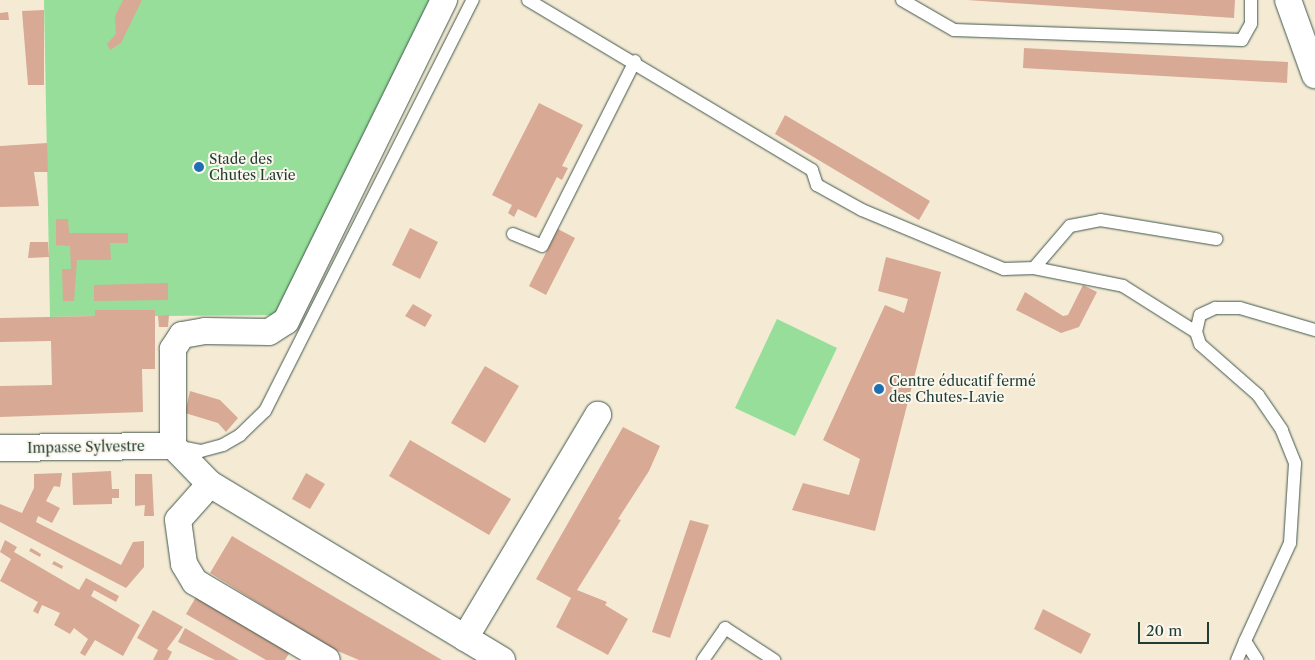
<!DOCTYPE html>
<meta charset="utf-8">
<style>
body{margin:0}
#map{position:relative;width:1315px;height:660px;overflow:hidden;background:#f5ebd5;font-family:"Libre Caslon Text",serif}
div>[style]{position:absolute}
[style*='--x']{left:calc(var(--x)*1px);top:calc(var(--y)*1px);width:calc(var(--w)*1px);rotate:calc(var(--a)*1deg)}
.green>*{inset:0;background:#96de99}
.building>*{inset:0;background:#d8a994}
.roads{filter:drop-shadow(0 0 1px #3f574c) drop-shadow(0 0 1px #3f574c)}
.lane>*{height:12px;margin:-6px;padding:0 6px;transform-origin:6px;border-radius:6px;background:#fff}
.street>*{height:26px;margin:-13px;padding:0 13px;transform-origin:13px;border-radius:13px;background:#fff}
.dots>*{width:14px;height:14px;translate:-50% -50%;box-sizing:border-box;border:2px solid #fbf7ec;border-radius:50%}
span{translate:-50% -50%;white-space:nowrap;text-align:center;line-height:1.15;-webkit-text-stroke:4px #fbf7ec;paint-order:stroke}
.poi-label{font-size:14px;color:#1f3d34}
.left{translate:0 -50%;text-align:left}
.street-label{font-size:14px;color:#1f3d34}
.scale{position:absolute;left:1138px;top:622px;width:71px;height:22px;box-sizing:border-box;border:2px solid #1f3d34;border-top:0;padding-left:6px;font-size:15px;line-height:18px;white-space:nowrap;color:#1f3d34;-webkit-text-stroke:4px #fbf7ec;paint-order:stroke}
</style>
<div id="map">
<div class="green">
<i style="clip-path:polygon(44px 0,432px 0,277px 315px,155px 316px,155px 310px,95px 310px,95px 316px,50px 317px)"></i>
<i style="clip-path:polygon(777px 319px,837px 348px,795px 436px,735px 408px)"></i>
</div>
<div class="building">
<i style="clip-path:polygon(123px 0,142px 0,121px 43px,110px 50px,107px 44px,116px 34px,115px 16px)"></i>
<i style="clip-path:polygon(967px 0,1235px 0,1234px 18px)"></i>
<i style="clip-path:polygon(44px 10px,44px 85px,28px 85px,22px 11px)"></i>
<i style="clip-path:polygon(8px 12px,9px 20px,0 20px,0 13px)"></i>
<i style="clip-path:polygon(1024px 48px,1288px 62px,1287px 83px,1023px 68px)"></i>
<i style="clip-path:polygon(539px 103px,583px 125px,562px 166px,568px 168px,562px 180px,557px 177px,536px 218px,518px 209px,514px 217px,508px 213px,512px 205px,492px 195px)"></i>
<i style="clip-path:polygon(785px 115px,930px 201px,919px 220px,775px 134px)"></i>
<i style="clip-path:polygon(47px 143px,48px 172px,34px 172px,39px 206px,0 207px,0 146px)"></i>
<i style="clip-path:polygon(56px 219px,68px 219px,69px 233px,128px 233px,128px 243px,110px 243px,111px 260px,77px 260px,74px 301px,63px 301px,62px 269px,71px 269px,70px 246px,56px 245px)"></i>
<i style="clip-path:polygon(410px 228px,438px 242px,420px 279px,392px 265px)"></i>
<i style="clip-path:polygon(558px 229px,575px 238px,546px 295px,529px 286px)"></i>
<i style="clip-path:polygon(30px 242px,48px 242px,49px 257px,28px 258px)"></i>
<i style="clip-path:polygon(886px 257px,941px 272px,875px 531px,792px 510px,803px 483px,849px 495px,860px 459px,823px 440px,885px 305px,904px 313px,908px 299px,878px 291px)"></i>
<i style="clip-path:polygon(168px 283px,168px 300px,94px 301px,94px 285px)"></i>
<i style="clip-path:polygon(1083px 285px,1097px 292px,1079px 327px,1061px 333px,1016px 310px,1025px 292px,1063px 316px,1068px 315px)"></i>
<i style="clip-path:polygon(413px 304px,432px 315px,425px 327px,405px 316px)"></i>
<i style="clip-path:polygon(95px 310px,155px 310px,155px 369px,142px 369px,143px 412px,0 417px,0 386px,52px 385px,51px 341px,0 342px,0 318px,95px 316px)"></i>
<i style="clip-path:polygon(169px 315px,168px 327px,159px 327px,158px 316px)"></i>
<i style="clip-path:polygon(485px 366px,519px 386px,485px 443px,451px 423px)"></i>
<i style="clip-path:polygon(190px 391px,220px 400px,238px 418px,226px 432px,218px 423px,185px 413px)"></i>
<i style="clip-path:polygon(623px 427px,660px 446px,649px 471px,618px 519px,621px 520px,577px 590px,607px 602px,605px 605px,628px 619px,608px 655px,556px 627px,571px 598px,536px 579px)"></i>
<i style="clip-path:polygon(410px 440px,511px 499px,489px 535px,389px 476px)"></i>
<i style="clip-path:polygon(111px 471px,112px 489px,119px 489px,119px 498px,112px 498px,112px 504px,73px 505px,72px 473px)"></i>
<i style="clip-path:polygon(62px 473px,60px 487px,54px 486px,46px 501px,60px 508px,52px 523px,38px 516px,36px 522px,121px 565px,133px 542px,144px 541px,144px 567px,126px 588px,0 522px,0 504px,22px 513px,34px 488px,34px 474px)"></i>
<i style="clip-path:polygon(306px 473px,325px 484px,310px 509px,292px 499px)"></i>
<i style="clip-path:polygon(135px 474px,152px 474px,154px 516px,144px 516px,145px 505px,135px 506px)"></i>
<i style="clip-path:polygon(690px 520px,709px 525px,670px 638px,652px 632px)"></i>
<i style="clip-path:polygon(232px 536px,338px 599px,442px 660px,359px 660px,333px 649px,210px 573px)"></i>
<i style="clip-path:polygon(5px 540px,17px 547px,14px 552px,79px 590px,86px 578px,119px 596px,116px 602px,94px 590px,91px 596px,140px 625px,123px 656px,95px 640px,85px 656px,80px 653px,88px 639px,74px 628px,70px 634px,54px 625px,60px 613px,42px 605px,38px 614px,33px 611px,38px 602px,0 581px,11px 559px,0 552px)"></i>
<i style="clip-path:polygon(31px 548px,41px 554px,40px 557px,29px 551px)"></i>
<i style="clip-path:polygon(54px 561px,63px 566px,62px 569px,52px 564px)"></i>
<i style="clip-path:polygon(196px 597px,290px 652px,285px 660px,266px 660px,186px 614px)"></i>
<i style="clip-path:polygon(1043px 609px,1091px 634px,1081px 654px,1034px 629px)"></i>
<i style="clip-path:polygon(153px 610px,183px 627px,167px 649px,172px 652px,168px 660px,153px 660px,158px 650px,137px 638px)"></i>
<i style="clip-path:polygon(185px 628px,224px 651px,239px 660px,215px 660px,178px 642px)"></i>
</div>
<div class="roads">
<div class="lane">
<i style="--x:528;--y:0;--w:331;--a:30.9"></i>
<i style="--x:812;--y:170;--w:16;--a:72"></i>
<i style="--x:817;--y:185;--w:51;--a:29.1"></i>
<i style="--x:862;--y:210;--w:154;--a:22.6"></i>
<i style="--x:1004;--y:269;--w:30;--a:-2"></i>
<i style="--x:1034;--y:268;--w:91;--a:11.4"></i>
<i style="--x:1123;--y:286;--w:86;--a:32.2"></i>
<i style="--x:902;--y:0;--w:60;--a:30"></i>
<i style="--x:954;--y:30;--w:288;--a:2"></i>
<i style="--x:1242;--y:40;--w:18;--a:-61"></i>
<i style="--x:1251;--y:24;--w:24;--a:-90"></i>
<i style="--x:513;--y:234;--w:31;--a:22"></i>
<i style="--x:542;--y:246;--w:207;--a:-63.3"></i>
<i style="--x:1034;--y:268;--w:55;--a:-49.4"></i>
<i style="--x:1070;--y:226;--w:31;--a:-11"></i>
<i style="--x:1100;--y:220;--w:118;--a:9.3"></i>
<i style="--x:180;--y:447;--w:21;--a:11"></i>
<i style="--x:201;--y:451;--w:23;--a:-15"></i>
<i style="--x:223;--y:445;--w:20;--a:-30"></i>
<i style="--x:240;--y:435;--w:35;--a:-44"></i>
<i style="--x:265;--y:411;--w:461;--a:-63.2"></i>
<i style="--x:703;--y:660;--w:39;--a:-55"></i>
<i style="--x:725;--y:628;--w:59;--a:33.1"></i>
<i style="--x:1237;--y:660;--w:21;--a:-67"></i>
<i style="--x:1257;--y:660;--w:22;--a:-122"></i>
<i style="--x:1245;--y:641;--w:108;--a:-65.3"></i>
<i style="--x:1290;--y:543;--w:80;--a:-86.4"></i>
<i style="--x:1295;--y:463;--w:35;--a:-112"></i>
<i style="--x:1282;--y:430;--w:42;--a:-124.4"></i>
<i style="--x:1258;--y:395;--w:77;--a:-138.7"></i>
<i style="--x:1200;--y:344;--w:13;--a:-108"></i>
<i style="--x:1196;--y:332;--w:17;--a:-77"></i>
<i style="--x:1200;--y:315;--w:17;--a:-25"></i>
<i style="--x:1215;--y:308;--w:25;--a:0"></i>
<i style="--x:1240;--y:308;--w:78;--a:16.3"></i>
</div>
<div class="street">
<i style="--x:444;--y:0;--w:358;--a:116.2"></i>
<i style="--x:286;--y:321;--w:20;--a:147"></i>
<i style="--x:269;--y:332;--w:64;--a:-179.1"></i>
<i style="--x:205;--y:331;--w:23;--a:170"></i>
<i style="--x:182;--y:335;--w:17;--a:123"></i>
<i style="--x:173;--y:349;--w:97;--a:90"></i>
<i style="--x:173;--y:446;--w:53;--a:45.8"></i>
<i style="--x:210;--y:484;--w:341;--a:31.1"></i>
<i style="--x:1288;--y:0;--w:80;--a:70.2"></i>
<i style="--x:0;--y:448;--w:173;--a:-0.7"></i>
<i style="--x:210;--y:484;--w:48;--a:131.6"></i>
<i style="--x:178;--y:520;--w:44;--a:82.2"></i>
<i style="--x:184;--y:564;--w:21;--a:59"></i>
<i style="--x:195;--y:582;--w:153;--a:30.6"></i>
<i style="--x:465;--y:638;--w:260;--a:-59.2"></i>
</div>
</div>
<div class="dots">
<i style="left:199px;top:167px;background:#1f6fb2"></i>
<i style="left:879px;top:389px;background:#1f6fb2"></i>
</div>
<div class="poi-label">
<span class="left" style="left:209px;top:167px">Stade des<br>Chutes Lavie</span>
<span class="left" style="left:889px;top:389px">Centre éducatif fermé<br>des Chutes-Lavie</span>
</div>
<div class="street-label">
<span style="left:86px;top:447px;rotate:-1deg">Impasse Sylvestre</span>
</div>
<div class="scale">20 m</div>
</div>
